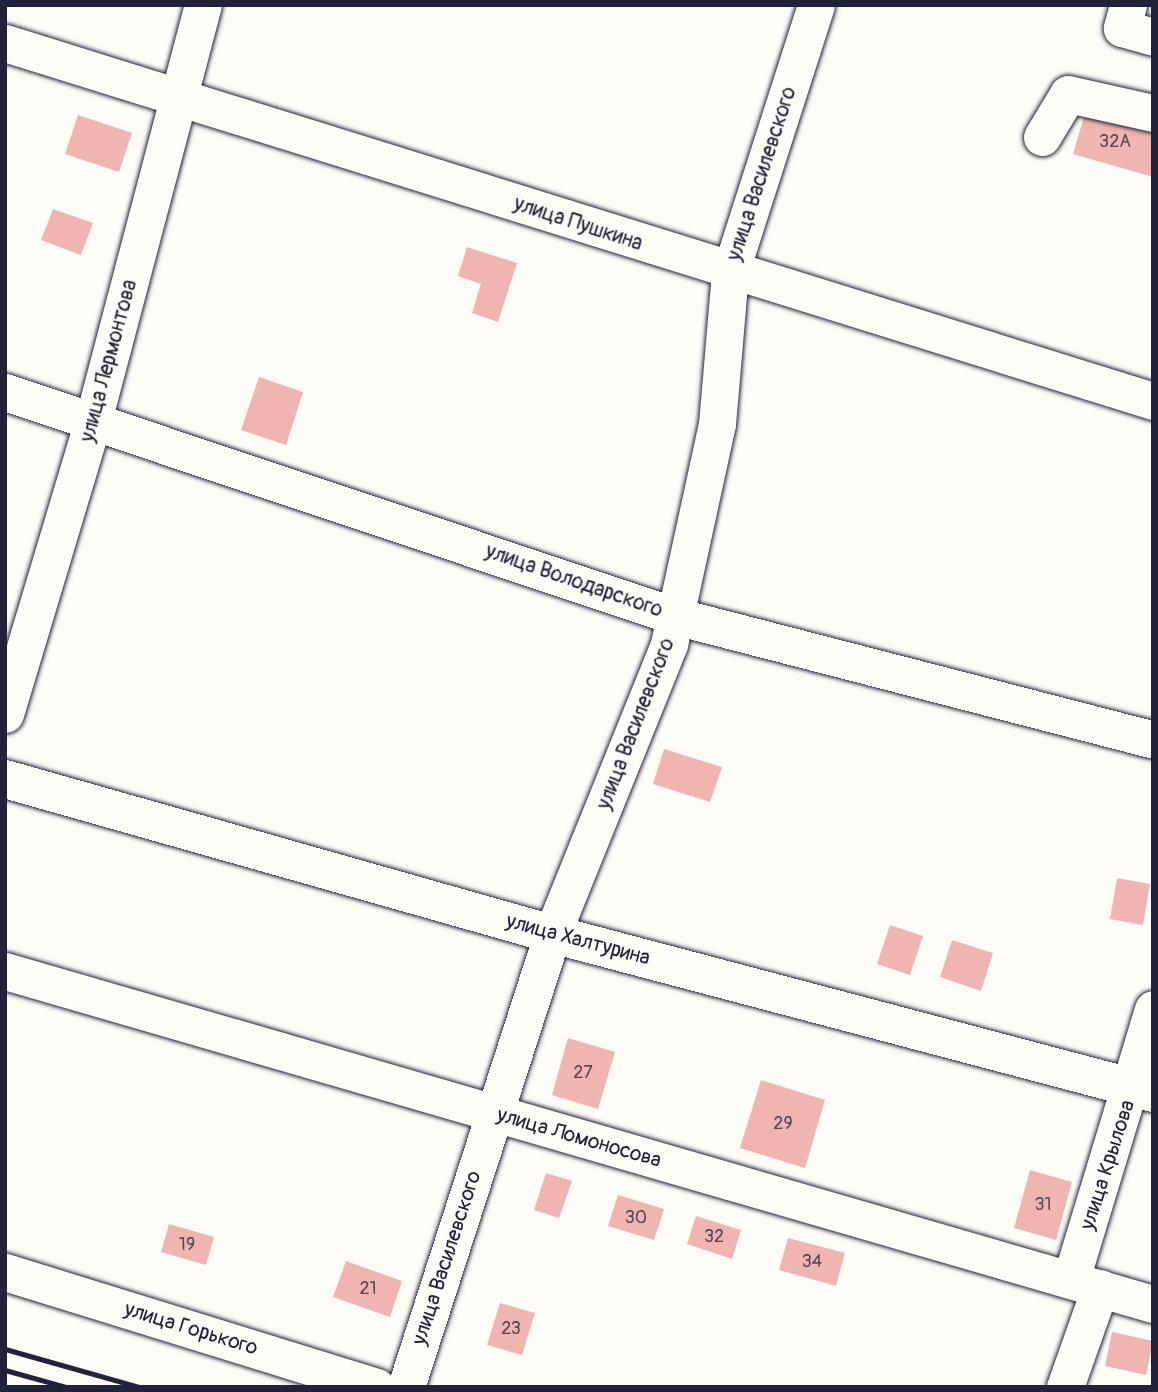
<!DOCTYPE html>
<meta charset="utf-8">
<style>
body{margin:0}
#map{position:relative;width:1158px;height:1392px;overflow:hidden;background:#fdfcf7;font-family:Pangolin,sans-serif}
div>[style]{position:absolute}
[style*='--x']{left:calc(var(--x)*1px);top:calc(var(--y)*1px);width:calc(var(--w)*1px);rotate:calc(var(--a)*1deg)}
.building>*{inset:0;background:#f1b5b1}
.roads{filter:drop-shadow(0 0 2px #22223b) drop-shadow(0 0 2px #22223b)}
.minor>*{height:37px;margin:-18.5px;padding:0 18.5px;transform-origin:18.5px;border-radius:18.5px;background:#fdfcf7}
.major>*{height:38px;margin:-19px;padding:0 19px;transform-origin:19px;border-radius:19px;background:#fdfcf7}
.rail>*{height:5px;margin:-2.5px;padding:0 2.5px;transform-origin:2.5px;border-radius:2.5px;background:#22223b}
span{translate:-50% -50%;white-space:nowrap;text-align:center;line-height:1.15;-webkit-text-stroke:5px #fdfcf7;paint-order:stroke}
.number-label{font-size:18px;color:#564758}
.number-label span{-webkit-text-stroke-width:0}
.street-label{font-size:21px;color:#22223b}
.frame{position:absolute;inset:0;border:7px solid #22223b;pointer-events:none}
</style>
<div id="map">
<div class="building">
<i style="clip-path:polygon(1086px 110px,1153px 129px,1153px 177px,1073px 154px)"></i>
<i style="clip-path:polygon(78px 115px,132px 133px,119px 172px,65px 154px)"></i>
<i style="clip-path:polygon(53px 209px,93px 223px,81px 255px,41px 240px)"></i>
<i style="clip-path:polygon(467px 247px,517px 263px,498px 322px,472px 313px,481px 284px,458px 276px)"></i>
<i style="clip-path:polygon(259px 377px,303px 392px,286px 445px,241px 430px)"></i>
<i style="clip-path:polygon(664px 749px,722px 767px,710px 802px,653px 784px)"></i>
<i style="clip-path:polygon(1117px 878px,1150px 884px,1143px 925px,1110px 919px)"></i>
<i style="clip-path:polygon(890px 925px,923px 936px,910px 975px,877px 964px)"></i>
<i style="clip-path:polygon(952px 940px,993px 953px,981px 991px,940px 977px)"></i>
<i style="clip-path:polygon(568px 1038px,615px 1052px,598px 1109px,552px 1095px)"></i>
<i style="clip-path:polygon(761px 1080px,825px 1100px,805px 1168px,740px 1148px)"></i>
<i style="clip-path:polygon(1030px 1170px,1072px 1182px,1056px 1240px,1014px 1228px)"></i>
<i style="clip-path:polygon(546px 1173px,572px 1181px,559px 1218px,534px 1210px)"></i>
<i style="clip-path:polygon(618px 1195px,664px 1209px,654px 1240px,608px 1226px)"></i>
<i style="clip-path:polygon(696px 1216px,741px 1230px,732px 1259px,687px 1244px)"></i>
<i style="clip-path:polygon(169px 1224px,214px 1237px,206px 1265px,161px 1252px)"></i>
<i style="clip-path:polygon(788px 1238px,845px 1253px,836px 1286px,779px 1270px)"></i>
<i style="clip-path:polygon(346px 1261px,402px 1281px,390px 1317px,333px 1297px)"></i>
<i style="clip-path:polygon(500px 1303px,535px 1313px,522px 1355px,487px 1345px)"></i>
<i style="clip-path:polygon(1112px 1332px,1153px 1341px,1146px 1375px,1105px 1366px)"></i>
</div>
<div class="roads">
<div class="minor">
<i style="--x:1128;--y:5;--w:24;--a:105"></i>
<i style="--x:1122;--y:28;--w:32;--a:16"></i>
<i style="--x:5;--y:43;--w:1203;--a:17.32"></i>
<i style="--x:1042;--y:137;--w:50;--a:-58.8"></i>
<i style="--x:1068;--y:94;--w:87;--a:12.6"></i>
<i style="--x:5;--y:392;--w:706;--a:18.49"></i>
<i style="--x:675;--y:616;--w:494;--a:14.5"></i>
<i style="--x:5;--y:714;--w:310;--a:-73.3"></i>
<i style="--x:94;--y:417;--w:426;--a:-75.2"></i>
<i style="--x:5;--y:971;--w:1195;--a:16.18"></i>
<i style="--x:5;--y:1272;--w:389;--a:17.2"></i>
<i style="--x:1071;--y:1279;--w:282;--a:-73.1"></i>
<i style="--x:406;--y:1387;--w:476;--a:-72.1"></i>
<i style="--x:552;--y:934;--w:313;--a:-68"></i>
<i style="--x:669;--y:644;--w:225;--a:-77.7"></i>
<i style="--x:717;--y:424;--w:152;--a:-85.1"></i>
<i style="--x:730;--y:273;--w:281;--a:-72.2"></i>
<i style="--x:1065;--y:1387;--w:105;--a:-70.5"></i>
</div>
<div class="major">
<i style="--x:5;--y:779;--w:569;--a:15.82"></i>
<i style="--x:552;--y:934;--w:622;--a:14.82"></i>
</div>
</div>
<div class="rail">
<i style="--x:5;--y:1349;--w:139;--a:15.8"></i>
<i style="--x:5;--y:1370;--w:63;--a:15.6"></i>
</div>
<div class="number-label">
<span style="left:1115px;top:142px">32А</span>
<span style="left:583px;top:1073px">27</span>
<span style="left:783px;top:1124px">29</span>
<span style="left:1043px;top:1205px">31</span>
<span style="left:636px;top:1218px">30</span>
<span style="left:714px;top:1237px">32</span>
<span style="left:187px;top:1245px">19</span>
<span style="left:812px;top:1262px">34</span>
<span style="left:368px;top:1289px">21</span>
<span style="left:511px;top:1329px">23</span>
</div>
<div class="street-label">
<span style="left:762px;top:174px;rotate:-72deg">улица Василевского</span>
<span style="left:578px;top:224px;rotate:18deg">улица Пушкина</span>
<span style="left:109px;top:361px;rotate:-75deg">улица Лермонтова</span>
<span style="left:574px;top:581px;rotate:19deg">улица Володарского</span>
<span style="left:636px;top:724px;rotate:-69deg">улица Василевского</span>
<span style="left:578px;top:940px;rotate:15deg">улица Халтурина</span>
<span style="left:579px;top:1138px;rotate:16deg">улица Ломоносова</span>
<span style="left:1108px;top:1165px;rotate:-72deg">улица Крылова</span>
<span style="left:447px;top:1258px;rotate:-72deg">улица Василевского</span>
<span style="left:191px;top:1329px;rotate:17deg">улица Горького</span>
</div>
<div class="frame"></div>
</div>
